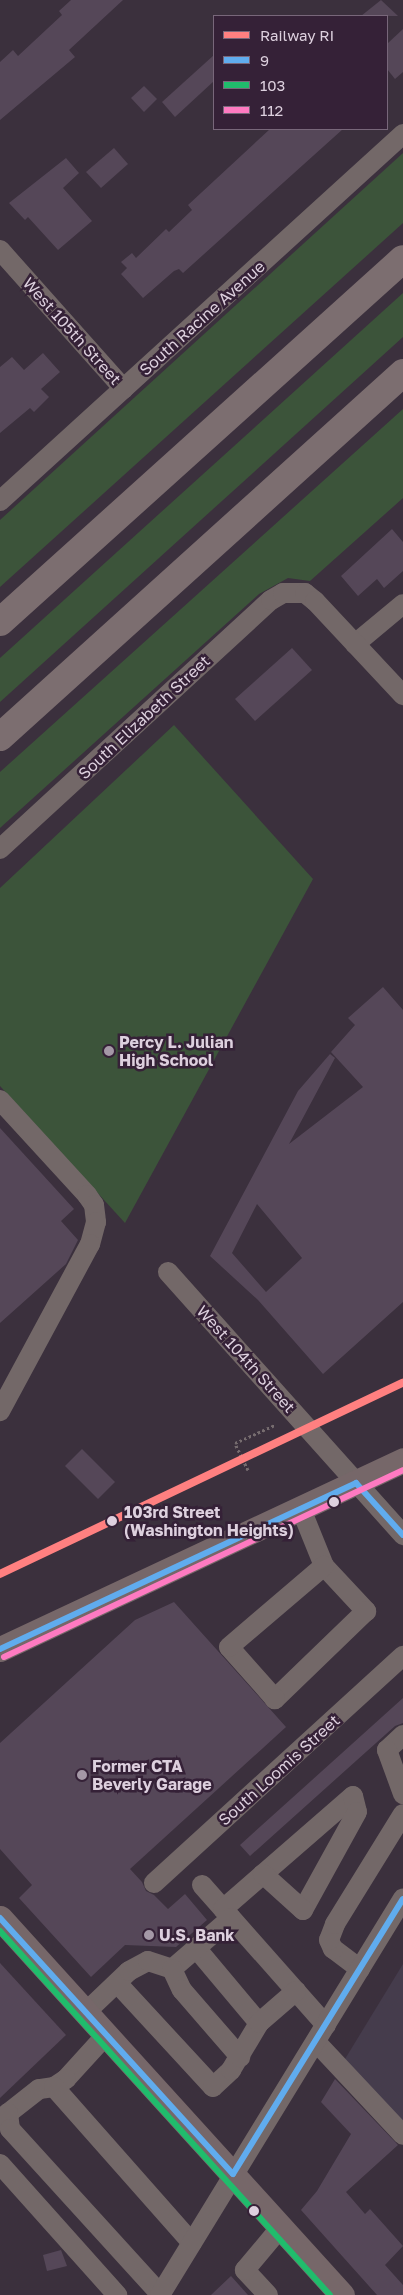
<!DOCTYPE html>
<style>
body{margin:0}
#map{position:relative;width:403px;height:2295px;overflow:hidden;background:#3b303d;font-family:"Golos Text",sans-serif}
div>[style]{position:absolute}
[style*='--x']{left:calc(var(--x)*1px);top:calc(var(--y)*1px);width:calc(var(--w)*1px);rotate:calc(var(--a)*1deg)}
.education>*{inset:0;background:#453c4c}
.green>*{inset:0;background:#3c543a}
.building>*{inset:0;background:#554758}
.path>*{height:3px;margin-top:-1.5px;transform-origin:0;background:repeating-linear-gradient(90deg,#766c6f 0 2.5px,transparent 0 5px)}
.minor>*{height:20px;margin:-10px;padding:0 10px;transform-origin:10px;border-radius:10px;background:#736868}
.major>*{height:25px;margin:-12.5px;padding:0 12.5px;transform-origin:12.5px;border-radius:12.5px;background:#766769}
.highway>*{height:28px;margin:-14px;padding:0 14px;transform-origin:14px;border-radius:14px;background:#7c6e70}
.bus-1>*{height:6px;margin:-3px;padding:0 3px;transform-origin:3px;border-radius:3px;background:#60acee}
.bus-2>*{height:6px;margin:-3px;padding:0 3px;transform-origin:3px;border-radius:3px;background:#20bc6c}
.bus-3>*{height:6px;margin:-3px;padding:0 3px;transform-origin:3px;border-radius:3px;background:#fe7ac1}
.rail-1>*{height:8px;margin:-4px;padding:0 4px;transform-origin:4px;border-radius:4px;background:#ff8080}
.dots>*{width:14px;height:14px;translate:-50% -50%;box-sizing:border-box;border:2px solid #352137;border-radius:50%}
span{translate:-50% -50%;white-space:nowrap;text-align:center;line-height:1.15;-webkit-text-stroke:5px #352137;paint-order:stroke}
.street-label{font-size:16px;color:#ddd0de}
.poi-label{font-size:16px;color:#ddd0de;font-weight:700}
.left{translate:0 -50%;text-align:left}
.stop-label{font-size:16px;color:#ddd0de;font-weight:700}
.legend{position:absolute;left:213px;top:15px;width:175px;height:115px;box-sizing:border-box;background:#352137;border:1px solid #78677a;margin:0;padding:6px 9px;list-style:none;font-size:15px;color:#ddd0de}
.legend li{display:flex;align-items:center;gap:10px;height:25px}
.legend b{width:25px;border:1px solid #78677a}
</style>
<div id="map">
<div class="education">
<i style="clip-path:polygon(403px 1964px,403px 2124px,345px 2059px)"></i>
</div>
<div class="green">
<i style="clip-path:polygon(403px 153px,403px 223px,0 587px,0 520px)"></i>
<i style="clip-path:polygon(403px 293px,403px 337px,0 702px,0 658px)"></i>
<i style="clip-path:polygon(403px 409px,403px 498px,310px 581px,288px 578px,259px 594px,0 828px,0 772px)"></i>
<i style="clip-path:polygon(174px 725px,313px 879px,125px 1223px,0 1086px,0 888px)"></i>
</div>
<div class="building">
<i style="clip-path:polygon(71px 0,123px 0,69px 50px,75px 57px,0 120px,0 62px,13px 50px,18px 56px,62px 15px,59px 11px)"></i>
<i style="clip-path:polygon(381px 0,398px 16px,361px 16px)"></i>
<i style="clip-path:polygon(403px 29px,403px 72px,395px 79px,387px 69px,387px 44px)"></i>
<i style="clip-path:polygon(214px 55px,214px 81px,175px 117px,162px 102px)"></i>
<i style="clip-path:polygon(144px 86px,157px 99px,144px 112px,131px 98px)"></i>
<i style="clip-path:polygon(270px 129px,343px 129px,183px 273px,179px 269px,174px 271px,143px 298px,121px 274px,127px 268px,121px 262px,132px 253px,136px 258px,166px 229px,169px 232px,192px 210px,188px 205px)"></i>
<i style="clip-path:polygon(114px 148px,128px 164px,101px 188px,86px 172px)"></i>
<i style="clip-path:polygon(66px 158px,79px 173px,63px 188px,92px 221px,58px 250px,28px 217px,25px 220px,9px 203px)"></i>
<i style="clip-path:polygon(43px 353px,60px 372px,41px 389px,49px 397px,34px 412px,30px 408px,0 433px,0 367px,12px 357px,24px 370px)"></i>
<i style="clip-path:polygon(392px 529px,403px 542px,403px 571px,384px 588px,377px 579px,358px 596px,341px 576px)"></i>
<i style="clip-path:polygon(292px 648px,312px 670px,255px 721px,235px 699px)"></i>
<i style="clip-path:polygon(evenodd,383px 987px,403px 1010px,403px 1302px,323px 1374px,258px 1300px,210px 1256px,298px 1091px,330px 1054px,335px 1058px,289px 1144px,363px 1087px,331px 1052px,355px 1025px,348px 1018px,383px 987px,257px 1204px,302px 1258px,266px 1292px,232px 1253px,257px 1204px)"></i>
<i style="clip-path:polygon(0 1128px,74px 1209px,61px 1221px,78px 1240px,66px 1264px,0 1323px)"></i>
<i style="clip-path:polygon(82px 1449px,115px 1482px,98px 1499px,65px 1466px)"></i>
<i style="clip-path:polygon(174px 1602px,286px 1727px,130px 1869px,142px 1882px,146px 1891px,154px 1895px,168px 1909px,185px 1894px,207px 1920px,176px 1947px,125px 1945px,91px 1977px,19px 1898px,32px 1885px,0 1849px,0 1743px,135px 1620px)"></i>
<i style="clip-path:polygon(403px 1698px,403px 1723px,395px 1726px,250px 1856px,240px 1845px)"></i>
<i style="clip-path:polygon(0 1963px,66px 2035px,0 2098px)"></i>
<i style="clip-path:polygon(335px 2079px,398px 2145px,346px 2192px,365px 2214px,370px 2209px,403px 2246px,385px 2265px,403px 2285px,403px 2295px,377px 2295px,301px 2210px,317px 2191px,351px 2134px,321px 2102px)"></i>
<i style="clip-path:polygon(61px 2250px,67px 2266px,47px 2271px,43px 2255px)"></i>
<i style="clip-path:polygon(231px 2276px,248px 2295px,211px 2295px)"></i>
</div>
<div class="path">
<i style="--x:248;--y:1470;--w:30;--a:-116"></i>
<i style="--x:235;--y:1443;--w:44;--a:-24.2"></i>
</div>
<div class="minor">
<i style="--x:0;--y:250;--w:186;--a:48.3"></i>
<i style="--x:0;--y:501;--w:545;--a:-42.32"></i>
<i style="--x:355;--y:644;--w:62;--a:-39.8"></i>
<i style="--x:0;--y:849;--w:368;--a:-42.6"></i>
<i style="--x:271;--y:600;--w:14;--a:-30"></i>
<i style="--x:283;--y:593;--w:22;--a:0"></i>
<i style="--x:305;--y:593;--w:13;--a:39"></i>
<i style="--x:315;--y:601;--w:129;--a:46.9"></i>
<i style="--x:0;--y:1100;--w:129;--a:47.5"></i>
<i style="--x:87;--y:1195;--w:12;--a:55"></i>
<i style="--x:94;--y:1205;--w:17;--a:83"></i>
<i style="--x:96;--y:1222;--w:23;--a:105"></i>
<i style="--x:90;--y:1244;--w:190;--a:118.3"></i>
<i style="--x:168;--y:1272;--w:353;--a:48.2"></i>
<i style="--x:301;--y:1509;--w:61;--a:68"></i>
<i style="--x:324;--y:1566;--w:62;--a:47"></i>
<i style="--x:366;--y:1611;--w:127;--a:136"></i>
<i style="--x:275;--y:1699;--w:69;--a:-131.5"></i>
<i style="--x:229;--y:1647;--w:125;--a:-40.5"></i>
<i style="--x:403;--y:1735;--w:22;--a:137"></i>
<i style="--x:387;--y:1750;--w:47;--a:70"></i>
<i style="--x:154;--y:1883;--w:337;--a:-42.4"></i>
<i style="--x:202;--y:1885;--w:187;--a:48.5"></i>
<i style="--x:223;--y:1909;--w:172;--a:-41"></i>
<i style="--x:353;--y:1796;--w:16;--a:76"></i>
<i style="--x:357;--y:1812;--w:112;--a:118.9"></i>
<i style="--x:303;--y:1910;--w:54;--a:-138"></i>
<i style="--x:196;--y:1948;--w:98;--a:50"></i>
<i style="--x:172;--y:1969;--w:78;--a:-40.8"></i>
<i style="--x:360;--y:1969;--w:34;--a:-143"></i>
<i style="--x:333;--y:1949;--w:10;--a:-114"></i>
<i style="--x:329;--y:1940;--w:17;--a:-69"></i>
<i style="--x:335;--y:1924;--w:129;--a:-58.3"></i>
<i style="--x:118;--y:1984;--w:140;--a:47.3"></i>
<i style="--x:213;--y:2087;--w:25;--a:-43"></i>
<i style="--x:231;--y:2070;--w:55;--a:-59.2"></i>
<i style="--x:259;--y:2023;--w:49;--a:-40.9"></i>
<i style="--x:86;--y:2012;--w:59;--a:-43.6"></i>
<i style="--x:129;--y:1971;--w:21;--a:-28"></i>
<i style="--x:148;--y:1961;--w:25;--a:18"></i>
<i style="--x:172;--y:1969;--w:23;--a:65"></i>
<i style="--x:182;--y:1990;--w:89;--a:49.1"></i>
<i style="--x:106;--y:2035;--w:59;--a:132.3"></i>
<i style="--x:66;--y:2079;--w:14;--a:146"></i>
<i style="--x:54;--y:2087;--w:15;--a:172"></i>
<i style="--x:39;--y:2089;--w:39;--a:142"></i>
<i style="--x:8;--y:2113;--w:16;--a:83"></i>
<i style="--x:10;--y:2129;--w:224;--a:47.7"></i>
<i style="--x:316;--y:2042;--w:127;--a:46.9"></i>
<i style="--x:54;--y:2087;--w:208;--a:48.5"></i>
<i style="--x:0;--y:2164;--w:176;--a:48.2"></i>
<i style="--x:160;--y:2295;--w:465;--a:-58.5"></i>
<i style="--x:268;--y:2295;--w:34;--a:-133"></i>
<i style="--x:245;--y:2270;--w:56;--a:-50.1"></i>
</div>
<div class="major">
<i style="--x:0;--y:1649;--w:445;--a:-25.1"></i>
<i style="--x:0;--y:1918;--w:509;--a:47.79"></i>
</div>
<div class="highway">
<i style="--x:0;--y:622;--w:542;--a:-42.01"></i>
<i style="--x:0;--y:737;--w:543;--a:-42.09"></i>
</div>
<div class="bus-1">
<i style="--x:0;--y:1649;--w:393;--a:-25"></i>
<i style="--x:356;--y:1483;--w:70;--a:47.9"></i>
<i style="--x:0;--y:1918;--w:346;--a:47.7"></i>
<i style="--x:233;--y:2174;--w:323;--a:-58.3"></i>
</div>
<div class="bus-2">
<i style="--x:0;--y:1931;--w:491;--a:47.8"></i>
</div>
<div class="bus-3">
<i style="--x:4;--y:1657;--w:441;--a:-25.1"></i>
</div>
<div class="rail-1">
<i style="--x:0;--y:1574;--w:446;--a:-25.4"></i>
</div>
<div class="dots">
<i style="left:109px;top:1051px;background:#a498a6"></i>
<i style="left:334px;top:1502px;background:#ddd0de"></i>
<i style="left:112px;top:1521px;background:#ddd0de"></i>
<i style="left:82px;top:1775px;background:#a498a6"></i>
<i style="left:149px;top:1935px;background:#a498a6"></i>
<i style="left:254px;top:2211px;background:#ddd0de"></i>
</div>
<div class="street-label">
<span style="left:202px;top:318px;rotate:-42deg">South Racine Avenue</span>
<span style="left:72px;top:331px;rotate:48deg">West 105th Street</span>
<span style="left:144px;top:717px;rotate:-43deg">South Elizabeth Street</span>
<span style="left:246px;top:1359px;rotate:48deg">West 104th Street</span>
<span style="left:279px;top:1770px;rotate:-42deg">South Loomis Street</span>
</div>
<div class="poi-label">
<span class="left" style="left:119px;top:1051px">Percy L. Julian<br>High School</span>
<span class="left" style="left:92px;top:1775px">Former CTA<br>Beverly Garage</span>
<span class="left" style="left:159px;top:1935px">U.S. Bank</span>
</div>
<div class="stop-label">
<span class="left" style="left:124px;top:1521px">103rd Street<br>(Washington Heights)</span>
</div>
<ul class="legend">
<li><b style="height:6px;background:#ff8080"></b>Railway RI</li>
<li><b style="height:6px;background:#60acee"></b>9</li>
<li><b style="height:6px;background:#20bc6c"></b>103</li>
<li><b style="height:6px;background:#fe7ac1"></b>112</li>
</ul>
</div>
